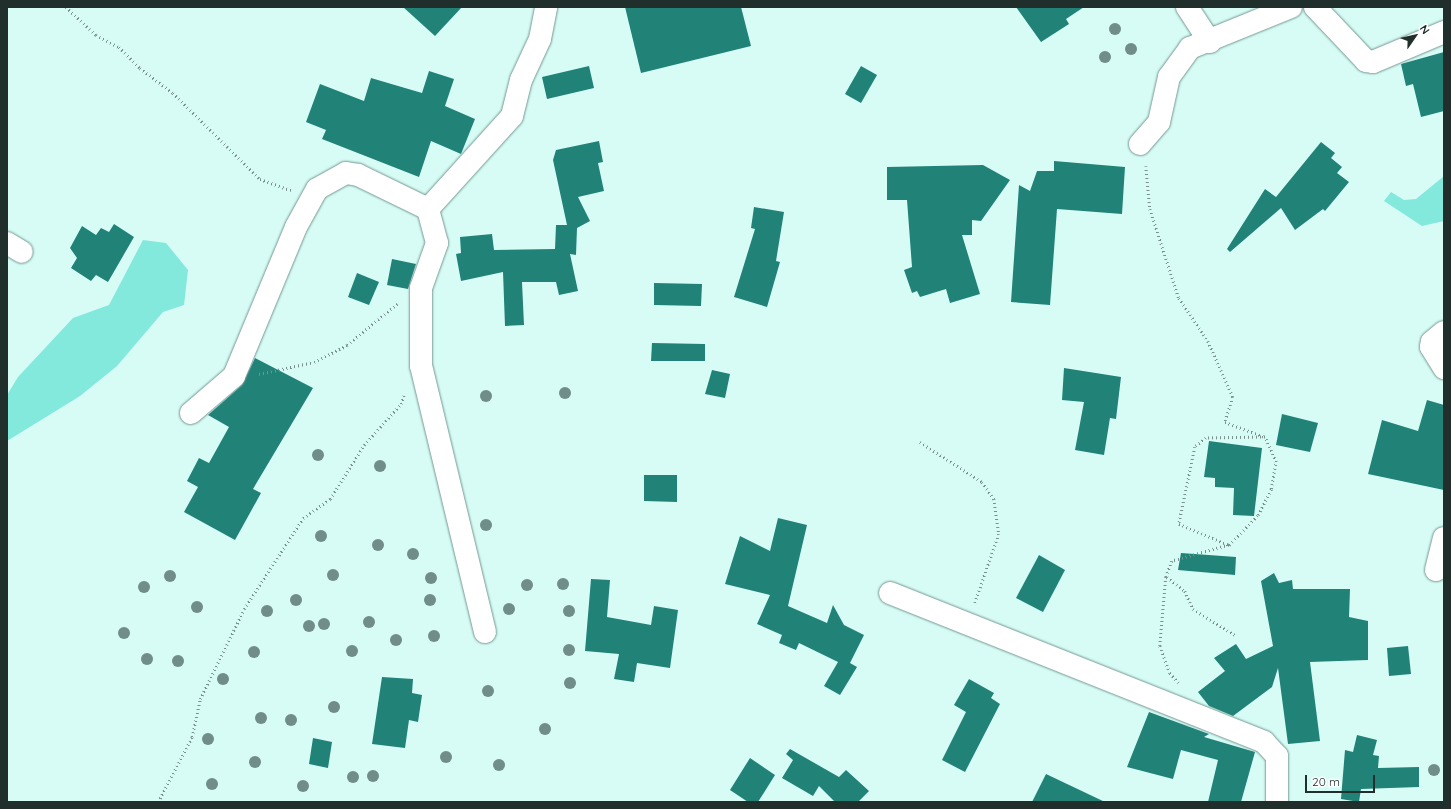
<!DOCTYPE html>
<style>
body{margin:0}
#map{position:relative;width:1451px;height:809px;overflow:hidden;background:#d7fcf6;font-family:Quicksand,sans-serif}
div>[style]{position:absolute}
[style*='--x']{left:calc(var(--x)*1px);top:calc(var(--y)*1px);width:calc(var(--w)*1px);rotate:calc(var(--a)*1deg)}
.green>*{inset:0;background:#82e9dc}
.building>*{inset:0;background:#218278}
.path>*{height:2.5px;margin-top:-1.25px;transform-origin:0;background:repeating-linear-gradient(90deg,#78918d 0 1px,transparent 0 4px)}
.roads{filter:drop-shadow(0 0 1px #759791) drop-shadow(0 0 1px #759791)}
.minor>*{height:22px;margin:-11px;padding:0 11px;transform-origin:11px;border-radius:11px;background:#fff}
.trees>*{width:12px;height:12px;margin:-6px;border-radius:50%;background:#718d89}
span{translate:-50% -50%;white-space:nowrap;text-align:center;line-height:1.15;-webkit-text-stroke:3.5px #fff;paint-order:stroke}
.frame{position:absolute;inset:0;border:8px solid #202e2c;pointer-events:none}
.north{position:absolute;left:1395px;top:16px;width:40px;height:40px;-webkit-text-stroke:3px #fff;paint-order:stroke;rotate:56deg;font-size:11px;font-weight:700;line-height:16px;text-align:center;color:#202e2c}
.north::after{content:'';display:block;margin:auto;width:14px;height:18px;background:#202e2c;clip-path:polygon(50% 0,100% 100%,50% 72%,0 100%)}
.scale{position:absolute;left:1305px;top:775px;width:70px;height:18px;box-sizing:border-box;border:2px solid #202e2c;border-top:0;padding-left:5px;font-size:12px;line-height:14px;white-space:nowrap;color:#202e2c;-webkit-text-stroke:3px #fff;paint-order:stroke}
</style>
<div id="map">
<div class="green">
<i style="clip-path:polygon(1444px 176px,1444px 221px,1422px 226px,1384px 201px,1391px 192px,1404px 200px,1416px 199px)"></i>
<i style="clip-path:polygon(143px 240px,166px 243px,188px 270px,184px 305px,163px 312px,117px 366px,80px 396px,7px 441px,7px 395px,18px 377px,73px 318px,109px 305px)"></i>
</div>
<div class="building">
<i style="clip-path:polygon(403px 7px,462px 7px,435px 36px)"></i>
<i style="clip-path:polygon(625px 7px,741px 7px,751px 46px,641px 73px)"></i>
<i style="clip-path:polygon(1016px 7px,1084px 7px,1066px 19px,1069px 24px,1041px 42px)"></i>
<i style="clip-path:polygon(1444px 52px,1444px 111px,1421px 117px,1413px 84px,1406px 86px,1401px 64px)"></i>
<i style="clip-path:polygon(589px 66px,594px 88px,547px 99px,542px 77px)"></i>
<i style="clip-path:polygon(861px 66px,877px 75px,861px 103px,845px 94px)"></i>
<i style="clip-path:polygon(429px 71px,454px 79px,445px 106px,475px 119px,461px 154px,431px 141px,419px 177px,322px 139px,326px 130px,306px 122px,320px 84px,364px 101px,371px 78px,422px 93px)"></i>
<i style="clip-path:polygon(599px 141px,603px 162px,598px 163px,604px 191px,578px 197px,590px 221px,577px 228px,576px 255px,570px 254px,578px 291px,559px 295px,556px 282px,522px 282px,524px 325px,505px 326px,503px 272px,461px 281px,456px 254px,461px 253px,460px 237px,492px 234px,494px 250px,555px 249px,556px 225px,567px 225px,553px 160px,556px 150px)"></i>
<i style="clip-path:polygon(1321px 142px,1335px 153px,1331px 158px,1342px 167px,1337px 173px,1349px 182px,1325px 211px,1323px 209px,1295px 230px,1281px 208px,1230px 252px,1227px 249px,1265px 189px,1276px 197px)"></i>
<i style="clip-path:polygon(1054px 161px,1125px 167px,1122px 214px,1057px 209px,1050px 305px,1011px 302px,1019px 185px,1030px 191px,1037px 171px,1054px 171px)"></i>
<i style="clip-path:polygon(983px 165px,1010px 180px,981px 221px,972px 220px,972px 235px,962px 235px,980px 294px,950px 303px,946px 289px,920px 297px,917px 291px,912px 293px,904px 270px,912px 267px,907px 200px,887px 200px,887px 167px)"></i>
<i style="clip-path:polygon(754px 207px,784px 212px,776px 261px,780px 262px,767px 307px,734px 297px,755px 229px,751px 228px)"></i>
<i style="clip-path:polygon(114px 224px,134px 237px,108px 282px,96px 275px,91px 281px,71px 268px,77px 258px,70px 248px,82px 226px,96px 235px,101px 228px,109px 232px)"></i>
<i style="clip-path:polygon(392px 259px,416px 264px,408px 289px,387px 285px)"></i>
<i style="clip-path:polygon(357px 273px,379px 282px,369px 305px,348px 297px)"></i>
<i style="clip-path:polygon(654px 283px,702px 284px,701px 306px,654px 305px)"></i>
<i style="clip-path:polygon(652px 343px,705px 344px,705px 361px,651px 361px)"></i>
<i style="clip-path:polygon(255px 358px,313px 388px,253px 489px,261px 493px,235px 540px,184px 512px,198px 487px,187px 481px,199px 458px,209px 463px,229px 427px,208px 415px,242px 385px)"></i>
<i style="clip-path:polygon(1064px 368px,1121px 377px,1116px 419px,1110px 418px,1104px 455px,1075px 450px,1084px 402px,1062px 400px)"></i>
<i style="clip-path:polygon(712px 370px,730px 374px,725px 398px,705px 394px)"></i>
<i style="clip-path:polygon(1427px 400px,1444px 405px,1444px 490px,1368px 474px,1382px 420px,1418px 431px)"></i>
<i style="clip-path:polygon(1282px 414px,1318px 423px,1310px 452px,1276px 445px)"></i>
<i style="clip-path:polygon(1209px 441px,1262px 448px,1254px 516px,1233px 515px,1234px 488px,1215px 487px,1215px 478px,1204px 477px)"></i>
<i style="clip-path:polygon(644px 475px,677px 475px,677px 502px,644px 501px)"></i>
<i style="clip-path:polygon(778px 518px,807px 525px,788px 606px,827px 623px,833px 605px,844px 625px,864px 635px,850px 663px,857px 667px,840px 695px,824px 686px,838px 662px,799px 643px,796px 650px,779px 643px,782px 635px,757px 624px,770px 595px,725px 584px,740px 536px,770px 551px)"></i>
<i style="clip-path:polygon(1181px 553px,1236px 557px,1235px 575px,1178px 570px)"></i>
<i style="clip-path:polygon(1039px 555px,1065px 570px,1043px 612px,1016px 598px)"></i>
<i style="clip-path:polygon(1274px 573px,1279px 583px,1292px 580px,1293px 589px,1350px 589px,1349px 617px,1368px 621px,1368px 660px,1310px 662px,1320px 741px,1288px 744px,1278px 668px,1272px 687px,1233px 716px,1209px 706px,1198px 692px,1225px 671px,1214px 658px,1236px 644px,1246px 659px,1273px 646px,1261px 581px)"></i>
<i style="clip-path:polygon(591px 579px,610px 580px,607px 617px,651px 625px,654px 606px,678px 610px,670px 668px,637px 663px,634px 682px,614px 679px,619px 654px,585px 651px)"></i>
<i style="clip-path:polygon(1408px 646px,1411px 674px,1389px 676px,1387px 648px)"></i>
<i style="clip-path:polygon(382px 677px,413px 679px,412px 693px,422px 695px,418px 722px,409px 720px,405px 748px,372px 744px)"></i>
<i style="clip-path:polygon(969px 679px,994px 693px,991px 698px,1000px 704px,965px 772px,942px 760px,966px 712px,954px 705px)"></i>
<i style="clip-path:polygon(1149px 712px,1209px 734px,1204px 737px,1255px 752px,1241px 802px,1208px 802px,1218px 760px,1181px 750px,1173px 779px,1127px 767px)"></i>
<i style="clip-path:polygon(1357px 735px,1377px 740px,1373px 755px,1379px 756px,1378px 768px,1419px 767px,1419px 787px,1361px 789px,1359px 802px,1341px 799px,1345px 750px,1353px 752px)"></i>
<i style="clip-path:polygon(313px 738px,332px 742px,328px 768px,309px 764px)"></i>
<i style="clip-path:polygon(790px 749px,839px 777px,846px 770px,869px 791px,858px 802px,835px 802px,819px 786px,813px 796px,782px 778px,793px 760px,786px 754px)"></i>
<i style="clip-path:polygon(750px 758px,775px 775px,758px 802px,748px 802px,730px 790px)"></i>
<i style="clip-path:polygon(1046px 774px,1105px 802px,1032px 802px)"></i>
</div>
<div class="path">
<i style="--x:66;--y:7;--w:41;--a:43"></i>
<i style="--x:96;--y:35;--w:26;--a:28"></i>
<i style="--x:119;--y:47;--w:30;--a:45"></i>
<i style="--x:140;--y:68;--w:41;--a:37.1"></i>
<i style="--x:173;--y:93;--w:122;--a:44.7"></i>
<i style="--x:260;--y:179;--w:33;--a:20"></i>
<i style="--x:1146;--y:166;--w:43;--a:84.7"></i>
<i style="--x:1150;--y:209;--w:94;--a:72"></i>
<i style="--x:1179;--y:298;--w:52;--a:56"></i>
<i style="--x:1208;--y:341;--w:61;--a:65.9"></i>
<i style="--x:1233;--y:397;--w:26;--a:108"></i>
<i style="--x:1225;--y:422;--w:43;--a:20.6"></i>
<i style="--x:1265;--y:437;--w:59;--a:179"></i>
<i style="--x:1206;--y:438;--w:14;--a:141"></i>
<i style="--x:1195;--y:447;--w:79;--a:101.7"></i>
<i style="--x:1179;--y:524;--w:54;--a:22.8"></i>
<i style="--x:1229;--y:545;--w:59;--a:164.3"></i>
<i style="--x:1172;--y:561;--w:17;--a:111"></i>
<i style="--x:1166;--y:577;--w:69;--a:95"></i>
<i style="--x:1160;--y:646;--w:29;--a:70"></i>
<i style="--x:1170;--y:673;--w:13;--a:48"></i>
<i style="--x:259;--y:374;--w:56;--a:-12.3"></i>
<i style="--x:314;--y:362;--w:37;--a:-27"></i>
<i style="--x:347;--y:345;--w:65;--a:-39.4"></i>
<i style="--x:920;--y:442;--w:74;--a:32.8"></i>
<i style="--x:982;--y:482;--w:21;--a:55"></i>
<i style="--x:994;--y:499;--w:35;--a:82"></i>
<i style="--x:999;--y:534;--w:73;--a:109.2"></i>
<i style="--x:1229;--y:545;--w:42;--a:-46"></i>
<i style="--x:1258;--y:515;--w:29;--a:-63"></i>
<i style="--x:1271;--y:489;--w:27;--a:-80"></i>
<i style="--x:1276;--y:462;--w:27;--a:-114"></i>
<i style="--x:1167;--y:577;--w:23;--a:38"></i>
<i style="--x:1185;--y:591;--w:20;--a:66"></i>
<i style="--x:1193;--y:609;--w:49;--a:31.8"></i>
<i style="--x:158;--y:802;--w:73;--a:-62.4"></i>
<i style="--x:192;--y:737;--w:39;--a:-78"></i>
<i style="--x:200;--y:699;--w:100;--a:-63.9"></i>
<i style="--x:244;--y:609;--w:108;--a:-57"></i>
<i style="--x:303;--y:518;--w:33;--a:-35"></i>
<i style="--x:330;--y:499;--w:64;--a:-57.8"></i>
<i style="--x:364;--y:445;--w:55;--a:-47.9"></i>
<i style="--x:401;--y:404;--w:9;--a:-72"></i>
</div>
<div class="roads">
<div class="minor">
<i style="--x:1187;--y:7;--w:42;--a:56.7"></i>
<i style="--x:1315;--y:7;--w:74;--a:46.6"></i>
<i style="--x:1366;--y:61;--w:7;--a:8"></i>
<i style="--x:1373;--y:62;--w:77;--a:-22.9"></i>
<i style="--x:1140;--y:144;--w:29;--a:-49"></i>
<i style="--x:1159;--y:122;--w:46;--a:-77.5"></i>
<i style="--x:1169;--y:77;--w:36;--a:-54"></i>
<i style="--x:1190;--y:48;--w:109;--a:-22.1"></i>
<i style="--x:7;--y:243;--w:17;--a:31"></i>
<i style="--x:1444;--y:332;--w:16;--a:140"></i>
<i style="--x:1432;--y:342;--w:5;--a:101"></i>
<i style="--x:1431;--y:347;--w:25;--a:58"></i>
<i style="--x:191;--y:413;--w:57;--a:-40.7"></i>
<i style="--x:234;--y:376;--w:161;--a:-67.4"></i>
<i style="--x:296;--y:227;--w:43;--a:-61.1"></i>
<i style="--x:317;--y:189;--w:33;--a:-29"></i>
<i style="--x:346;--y:173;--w:12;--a:9"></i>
<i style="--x:358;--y:175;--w:78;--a:25.9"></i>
<i style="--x:1436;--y:570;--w:33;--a:-76"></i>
<i style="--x:890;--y:593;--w:403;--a:21.7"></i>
<i style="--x:1264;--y:742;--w:19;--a:47"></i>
<i style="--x:1277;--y:756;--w:46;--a:90"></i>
<i style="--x:485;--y:632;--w:274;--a:-103.5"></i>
<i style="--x:421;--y:366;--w:78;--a:-90"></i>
<i style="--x:421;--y:288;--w:48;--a:-70.4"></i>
<i style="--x:437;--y:243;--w:35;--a:-105"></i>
<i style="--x:428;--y:209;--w:125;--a:-47.9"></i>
<i style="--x:512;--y:116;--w:37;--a:-76"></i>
<i style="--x:521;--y:80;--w:45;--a:-65.1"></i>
<i style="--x:540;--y:39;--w:33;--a:-79"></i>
</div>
</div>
<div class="trees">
<i style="left:1115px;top:29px"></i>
<i style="left:1131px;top:49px"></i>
<i style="left:1105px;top:57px"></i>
<i style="left:565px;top:393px"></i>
<i style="left:486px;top:396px"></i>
<i style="left:318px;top:455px"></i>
<i style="left:380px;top:466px"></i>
<i style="left:486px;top:525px"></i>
<i style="left:321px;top:536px"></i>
<i style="left:378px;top:545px"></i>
<i style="left:413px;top:554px"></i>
<i style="left:333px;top:575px"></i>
<i style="left:170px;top:576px"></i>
<i style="left:431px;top:578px"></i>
<i style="left:563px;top:584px"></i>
<i style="left:527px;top:585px"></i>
<i style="left:144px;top:587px"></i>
<i style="left:296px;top:600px"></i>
<i style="left:430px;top:600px"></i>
<i style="left:197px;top:607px"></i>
<i style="left:509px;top:609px"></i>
<i style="left:267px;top:611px"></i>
<i style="left:569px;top:611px"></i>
<i style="left:369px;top:622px"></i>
<i style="left:324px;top:624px"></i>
<i style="left:309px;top:626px"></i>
<i style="left:124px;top:633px"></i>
<i style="left:434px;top:636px"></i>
<i style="left:396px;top:640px"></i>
<i style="left:569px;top:650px"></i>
<i style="left:352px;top:651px"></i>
<i style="left:254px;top:652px"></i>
<i style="left:147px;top:659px"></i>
<i style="left:178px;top:661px"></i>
<i style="left:223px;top:679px"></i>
<i style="left:570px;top:683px"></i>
<i style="left:488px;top:691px"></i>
<i style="left:334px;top:707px"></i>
<i style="left:261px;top:718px"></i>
<i style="left:291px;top:720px"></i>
<i style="left:545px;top:729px"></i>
<i style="left:208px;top:739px"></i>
<i style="left:446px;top:757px"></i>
<i style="left:255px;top:762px"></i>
<i style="left:499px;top:765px"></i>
<i style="left:1434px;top:770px"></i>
<i style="left:373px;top:776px"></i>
<i style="left:353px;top:777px"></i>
<i style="left:212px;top:784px"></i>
<i style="left:303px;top:786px"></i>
</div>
<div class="frame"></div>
<div class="north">N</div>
<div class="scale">20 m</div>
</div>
